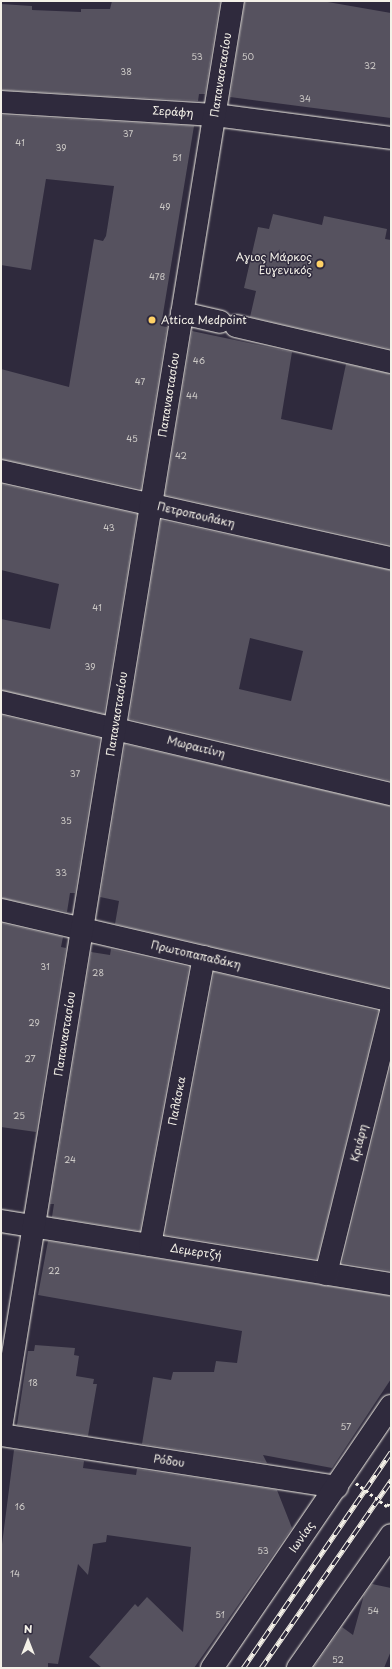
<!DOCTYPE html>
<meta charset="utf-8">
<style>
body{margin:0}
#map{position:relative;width:392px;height:1669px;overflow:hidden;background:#2f2a3d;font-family:"Playpen Sans",sans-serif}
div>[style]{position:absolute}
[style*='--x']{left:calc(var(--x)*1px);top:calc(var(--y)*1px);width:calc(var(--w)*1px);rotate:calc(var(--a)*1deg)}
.building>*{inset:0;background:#56525f}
.path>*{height:2.5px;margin-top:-1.25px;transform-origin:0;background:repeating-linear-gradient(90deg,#f4f1e8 0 3px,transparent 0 6px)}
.roads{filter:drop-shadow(0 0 1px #f4f1e8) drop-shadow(0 0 1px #f4f1e8)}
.minor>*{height:22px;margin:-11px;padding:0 11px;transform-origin:11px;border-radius:11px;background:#2f2a3d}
.rail>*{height:4.5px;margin-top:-2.25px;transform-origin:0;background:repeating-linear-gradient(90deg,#2f2a3d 0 9px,#f4f1e8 0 18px);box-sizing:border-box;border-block:1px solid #f4f1e8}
.path-bridge>*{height:2.5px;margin-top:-1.25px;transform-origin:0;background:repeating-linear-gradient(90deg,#f4f1e8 0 3px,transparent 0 6px)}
.dots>*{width:11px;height:11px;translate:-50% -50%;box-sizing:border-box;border:2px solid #2f2a3d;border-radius:50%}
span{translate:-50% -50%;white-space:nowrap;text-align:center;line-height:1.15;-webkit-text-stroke:3px #2f2a3d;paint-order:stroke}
.number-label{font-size:9px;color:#ccc9c6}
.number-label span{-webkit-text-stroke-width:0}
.street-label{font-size:11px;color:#f4f1e8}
.poi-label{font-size:11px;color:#f4f1e8}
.right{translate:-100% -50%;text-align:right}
.left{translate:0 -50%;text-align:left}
.frame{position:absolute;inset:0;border:2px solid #f4f1e8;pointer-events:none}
.north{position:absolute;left:8px;top:1621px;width:40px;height:40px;-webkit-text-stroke:3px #2f2a3d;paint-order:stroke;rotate:0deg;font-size:11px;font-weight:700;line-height:16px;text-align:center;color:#f4f1e8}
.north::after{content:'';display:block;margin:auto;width:14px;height:18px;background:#f4f1e8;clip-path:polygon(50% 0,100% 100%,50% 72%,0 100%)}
</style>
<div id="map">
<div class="building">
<i style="clip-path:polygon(112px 1px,220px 1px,205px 94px,199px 94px,198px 101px,1px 90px,1px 4px,32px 6px,32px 10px,81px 12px,81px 9px,110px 9px)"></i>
<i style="clip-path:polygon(245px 1px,322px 1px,391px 13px,391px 118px,230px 97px)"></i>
<i style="clip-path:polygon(1px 115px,194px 126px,161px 326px,167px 327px,141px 489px,1px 459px,1px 369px,69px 387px,94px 239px,103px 241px,106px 236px,114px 186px,46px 179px,31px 270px,1px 265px)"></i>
<i style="clip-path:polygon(273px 214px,322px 225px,324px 216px,387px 229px,385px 239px,391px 240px,391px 349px,250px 317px,256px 291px,244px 288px,258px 227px,269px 229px)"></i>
<i style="clip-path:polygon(192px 331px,292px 352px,281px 419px,332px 430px,346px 364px,391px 374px,391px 545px,165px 495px)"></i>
<i style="clip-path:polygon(1px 484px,137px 514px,104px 714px,1px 690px,1px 619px,50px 629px,59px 584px,1px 570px)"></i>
<i style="clip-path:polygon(evenodd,161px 520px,391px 570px,391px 781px,129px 719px,161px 520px,250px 638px,303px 651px,291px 701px,239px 689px,250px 638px)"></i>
<i style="clip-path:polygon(1px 715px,100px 738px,75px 893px,70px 893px,67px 912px,1px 898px)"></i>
<i style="clip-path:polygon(125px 744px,391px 806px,391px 988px,115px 924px,119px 901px,100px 897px)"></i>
<i style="clip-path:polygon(1px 923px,63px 937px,61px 947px,66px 948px,36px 1132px,1px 1127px)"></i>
<i style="clip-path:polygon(111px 949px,189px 967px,140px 1231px,52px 1217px,54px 1204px,50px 1204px,91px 952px,110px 955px)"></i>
<i style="clip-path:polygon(214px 972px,378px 1011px,317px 1259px,165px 1235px)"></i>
<i style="clip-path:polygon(391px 1064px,391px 1271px,342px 1263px)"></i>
<i style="clip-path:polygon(48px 1241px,391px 1296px,391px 1379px,332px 1468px,263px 1455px,267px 1463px,142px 1444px,153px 1377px,171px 1380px,173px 1372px,214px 1372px,216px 1361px,237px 1363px,242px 1331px,38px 1295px)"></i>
<i style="clip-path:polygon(35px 1345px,75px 1348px,74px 1355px,79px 1356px,76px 1376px,94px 1379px,93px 1384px,97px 1384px,88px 1436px,17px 1425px,28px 1351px,34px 1351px)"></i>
<i style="clip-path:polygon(14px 1450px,84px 1461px,83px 1468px,136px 1475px,137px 1469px,277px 1490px,292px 1528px,194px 1668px,102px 1668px,89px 1657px,135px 1604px,138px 1607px,147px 1597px,183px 1632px,191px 1547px,107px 1535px,106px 1542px,93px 1544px,88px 1575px,78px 1564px,58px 1664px,48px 1663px,48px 1668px,1px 1668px,1px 1552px)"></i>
<i style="clip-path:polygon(372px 1584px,391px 1588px,391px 1651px,384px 1668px,313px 1668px,342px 1627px,353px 1635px,364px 1595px)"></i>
</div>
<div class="path">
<i style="--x:387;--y:1506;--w:6;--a:-51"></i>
</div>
<div class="roads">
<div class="minor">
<i style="--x:1;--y:102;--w:214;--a:3.5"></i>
<i style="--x:215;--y:115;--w:177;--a:7.4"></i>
<i style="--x:182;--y:313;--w:39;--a:13"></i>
<i style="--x:236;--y:326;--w:159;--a:13.1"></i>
<i style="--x:1;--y:471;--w:400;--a:12.6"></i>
<i style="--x:1;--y:702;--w:401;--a:13.3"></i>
<i style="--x:1;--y:910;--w:400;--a:13.1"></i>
<i style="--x:1;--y:1221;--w:395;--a:9.2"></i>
<i style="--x:150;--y:1245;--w:293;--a:-79.4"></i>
<i style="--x:326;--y:1274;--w:270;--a:-76.1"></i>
<i style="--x:1;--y:1428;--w:1446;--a:-80.77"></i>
<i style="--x:1;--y:1435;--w:340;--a:8.8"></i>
<i style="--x:212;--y:1668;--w:317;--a:-55.7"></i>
<i style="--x:298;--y:1668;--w:162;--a:-55"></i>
</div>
</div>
<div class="rail">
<i style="--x:243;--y:1668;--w:262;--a:-55.6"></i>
<i style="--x:261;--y:1668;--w:229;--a:-55.3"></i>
</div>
<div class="path-bridge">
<i style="--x:356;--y:1483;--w:39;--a:37"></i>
</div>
<div class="dots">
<i style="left:320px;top:264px;background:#ffd166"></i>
<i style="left:152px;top:320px;background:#ffd166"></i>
</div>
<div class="number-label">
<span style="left:197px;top:56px">53</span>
<span style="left:248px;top:56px">50</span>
<span style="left:370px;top:65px">32</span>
<span style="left:126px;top:71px">38</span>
<span style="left:305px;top:98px">34</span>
<span style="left:128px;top:133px">37</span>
<span style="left:20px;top:142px">41</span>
<span style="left:61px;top:147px">39</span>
<span style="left:177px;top:157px">51</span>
<span style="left:165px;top:206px">49</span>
<span style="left:157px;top:276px">47β</span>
<span style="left:199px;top:360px">46</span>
<span style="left:140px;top:381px">47</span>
<span style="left:192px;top:395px">44</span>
<span style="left:132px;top:438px">45</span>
<span style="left:181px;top:455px">42</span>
<span style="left:109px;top:527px">43</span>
<span style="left:97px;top:607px">41</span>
<span style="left:90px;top:666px">39</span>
<span style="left:75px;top:773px">37</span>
<span style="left:66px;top:820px">35</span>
<span style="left:61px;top:872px">33</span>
<span style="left:45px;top:966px">31</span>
<span style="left:98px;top:972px">28</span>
<span style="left:34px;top:1022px">29</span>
<span style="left:30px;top:1058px">27</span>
<span style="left:19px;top:1115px">25</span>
<span style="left:70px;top:1159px">24</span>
<span style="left:54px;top:1270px">22</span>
<span style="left:33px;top:1382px">18</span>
<span style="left:346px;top:1426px">57</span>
<span style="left:20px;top:1506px">16</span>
<span style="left:263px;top:1550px">53</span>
<span style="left:15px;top:1573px">14</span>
<span style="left:373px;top:1610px">54</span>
<span style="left:220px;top:1614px">51</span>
<span style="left:338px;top:1659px">52</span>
</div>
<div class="street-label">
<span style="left:221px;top:75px;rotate:-81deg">Παπαναστασίου</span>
<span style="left:173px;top:112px;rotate:4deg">Σεράφη</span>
<span style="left:169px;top:395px;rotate:-81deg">Παπαναστασίου</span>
<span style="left:196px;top:515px;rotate:13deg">Πετροπουλάκη</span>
<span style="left:117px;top:714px;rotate:-81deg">Παπαναστασίου</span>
<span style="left:196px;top:747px;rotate:14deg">Μωραιτίνη</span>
<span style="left:196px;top:955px;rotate:13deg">Πρωτοπαπαδάκη</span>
<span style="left:65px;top:1034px;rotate:-81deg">Παπαναστασίου</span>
<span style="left:177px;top:1101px;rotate:-79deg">Παλάσκα</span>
<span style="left:359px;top:1143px;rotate:-76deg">Κριάρη</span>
<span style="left:196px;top:1252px;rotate:9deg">Δεμερτζή</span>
<span style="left:169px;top:1461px;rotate:9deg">Ρόδου</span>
<span style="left:302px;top:1537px;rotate:-55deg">Ιωνίας</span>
</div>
<div class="poi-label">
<span class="right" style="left:312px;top:264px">Αγιος Μάρκος<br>Ευγενικός</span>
<span class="left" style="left:161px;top:320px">Attica Medpoint</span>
</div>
<div class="frame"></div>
<div class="north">N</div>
</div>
